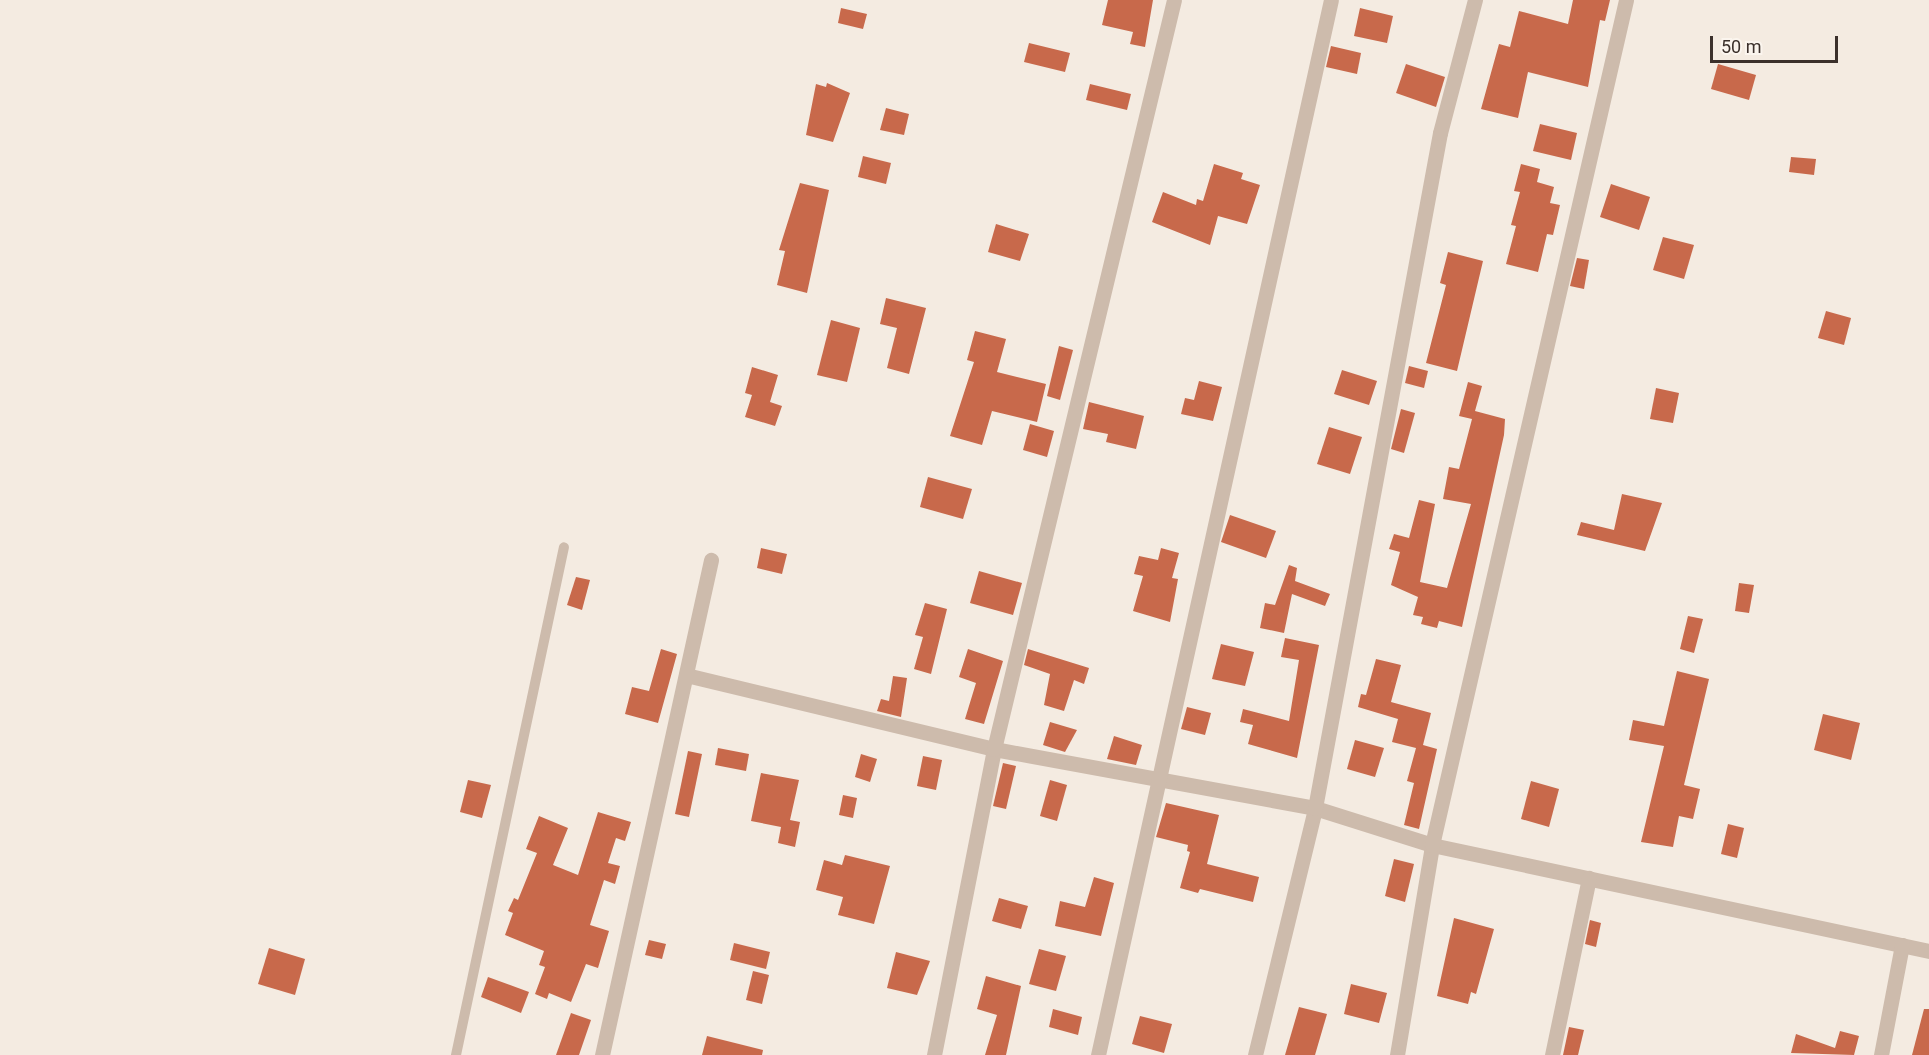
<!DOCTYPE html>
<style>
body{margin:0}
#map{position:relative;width:1929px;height:1055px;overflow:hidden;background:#f4ebe1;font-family:Roboto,sans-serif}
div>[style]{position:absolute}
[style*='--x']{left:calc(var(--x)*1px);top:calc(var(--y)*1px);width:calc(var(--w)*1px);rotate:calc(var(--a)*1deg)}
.building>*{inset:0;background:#c8694b}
.service>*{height:10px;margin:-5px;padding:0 5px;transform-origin:5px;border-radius:5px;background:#cdbbac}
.minor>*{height:15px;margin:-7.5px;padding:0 7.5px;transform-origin:7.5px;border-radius:7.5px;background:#cdbbac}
span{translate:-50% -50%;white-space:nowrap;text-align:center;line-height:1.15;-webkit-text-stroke:4.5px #fbf5ee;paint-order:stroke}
.scale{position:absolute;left:1710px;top:36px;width:128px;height:27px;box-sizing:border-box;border:3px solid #3b302b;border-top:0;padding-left:8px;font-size:18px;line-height:21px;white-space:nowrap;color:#3b302b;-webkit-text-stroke:4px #fbf5ee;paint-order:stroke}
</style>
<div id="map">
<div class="building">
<i style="clip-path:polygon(1108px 0,1153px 0,1145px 47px,1130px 44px,1133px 32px,1102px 25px)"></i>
<i style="clip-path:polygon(1573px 0,1610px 0,1605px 21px,1600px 20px,1588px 87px,1528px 72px,1518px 118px,1481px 109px,1499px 44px,1510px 47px,1519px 11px,1568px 24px)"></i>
<i style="clip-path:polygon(841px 8px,867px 14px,863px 29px,838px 23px)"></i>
<i style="clip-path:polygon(1360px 8px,1393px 16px,1387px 43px,1354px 36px)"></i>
<i style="clip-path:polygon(1029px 43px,1070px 53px,1065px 72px,1024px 62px)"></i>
<i style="clip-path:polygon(1331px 46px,1361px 53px,1357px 74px,1326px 67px)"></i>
<i style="clip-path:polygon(1406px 64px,1445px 77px,1436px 107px,1396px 93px)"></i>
<i style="clip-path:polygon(1718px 64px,1756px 75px,1749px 100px,1711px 89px)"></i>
<i style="clip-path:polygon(827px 83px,850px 93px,833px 142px,806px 135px,816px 84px,826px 87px)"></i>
<i style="clip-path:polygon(1090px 84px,1131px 94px,1127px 110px,1086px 100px)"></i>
<i style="clip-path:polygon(886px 108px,909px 114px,904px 135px,880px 130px)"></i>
<i style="clip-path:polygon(1540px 124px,1577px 133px,1571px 160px,1533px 151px)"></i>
<i style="clip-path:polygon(863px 156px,891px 163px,886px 184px,858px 177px)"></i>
<i style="clip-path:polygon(1791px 157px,1816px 159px,1814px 175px,1789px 172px)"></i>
<i style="clip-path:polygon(1214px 164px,1243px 173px,1241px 179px,1260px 185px,1247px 224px,1218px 216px,1210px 245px,1152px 222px,1163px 192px,1196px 205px,1197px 199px,1203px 201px)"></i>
<i style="clip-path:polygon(1521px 164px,1540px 169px,1537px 182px,1554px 187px,1550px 203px,1560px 205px,1553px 235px,1547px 234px,1538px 272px,1506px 264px,1516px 226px,1511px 225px,1520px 192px,1514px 191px)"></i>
<i style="clip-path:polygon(800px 183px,829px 190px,807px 293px,777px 285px,785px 251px,779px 250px)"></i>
<i style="clip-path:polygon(1611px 184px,1650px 197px,1639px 230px,1600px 217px)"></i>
<i style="clip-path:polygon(996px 224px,1029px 234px,1020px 261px,988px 252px)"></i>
<i style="clip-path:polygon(1663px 237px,1694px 245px,1684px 279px,1653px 270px)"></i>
<i style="clip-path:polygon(1448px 252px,1483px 261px,1457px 371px,1426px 363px,1446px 285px,1440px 283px)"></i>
<i style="clip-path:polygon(1577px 258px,1589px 260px,1584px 289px,1570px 286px)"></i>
<i style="clip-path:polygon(886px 298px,926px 308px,909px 374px,887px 368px,897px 328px,880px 324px)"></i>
<i style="clip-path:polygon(1826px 311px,1851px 318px,1844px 345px,1818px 338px)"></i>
<i style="clip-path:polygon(831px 320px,860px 328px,847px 382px,817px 375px)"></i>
<i style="clip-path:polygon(975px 331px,1006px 339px,997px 372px,1046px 384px,1037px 422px,992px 411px,982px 445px,950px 436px,974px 362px,967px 360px)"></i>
<i style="clip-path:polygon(1059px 346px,1073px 350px,1060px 400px,1047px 396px)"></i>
<i style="clip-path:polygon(1409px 366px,1428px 371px,1424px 388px,1405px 383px)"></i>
<i style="clip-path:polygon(752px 367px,778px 375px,770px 402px,782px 406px,775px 426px,745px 417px,752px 395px,745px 393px)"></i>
<i style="clip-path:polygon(1342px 370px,1377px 381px,1369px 405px,1334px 394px)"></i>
<i style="clip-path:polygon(1199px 381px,1222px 387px,1213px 421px,1181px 414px,1185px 398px,1194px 400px)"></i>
<i style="clip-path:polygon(1468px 382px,1482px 386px,1475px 411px,1505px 419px,1504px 435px,1462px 627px,1439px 621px,1437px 628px,1421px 624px,1423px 617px,1413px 615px,1418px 597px,1391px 585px,1400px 552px,1389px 549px,1394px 534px,1409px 538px,1419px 500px,1435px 504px,1420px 582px,1447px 588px,1471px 504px,1443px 499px,1449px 467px,1459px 469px,1472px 419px,1459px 416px)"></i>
<i style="clip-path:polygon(1656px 388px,1679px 393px,1673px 423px,1650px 419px)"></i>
<i style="clip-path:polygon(1089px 402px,1144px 416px,1136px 449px,1106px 442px,1108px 434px,1083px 429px)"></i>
<i style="clip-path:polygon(1401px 409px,1415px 413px,1404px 453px,1391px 449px)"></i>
<i style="clip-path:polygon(1030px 424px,1054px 431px,1047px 457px,1023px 450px)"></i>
<i style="clip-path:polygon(1329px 427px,1362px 437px,1350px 474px,1317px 464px)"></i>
<i style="clip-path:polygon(928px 477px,972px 489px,963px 519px,920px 507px)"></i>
<i style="clip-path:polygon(1622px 494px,1662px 503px,1645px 551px,1577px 535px,1581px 522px,1614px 530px)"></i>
<i style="clip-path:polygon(1230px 515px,1276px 531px,1266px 558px,1221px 542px)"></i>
<i style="clip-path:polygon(761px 548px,787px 554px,782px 574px,757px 568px)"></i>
<i style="clip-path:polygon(1161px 548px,1179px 553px,1172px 578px,1178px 579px,1170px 622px,1133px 611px,1143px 576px,1134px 574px,1139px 556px,1158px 560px)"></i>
<i style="clip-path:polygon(1289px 565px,1297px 568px,1295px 581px,1330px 594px,1325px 606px,1292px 594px,1284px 633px,1260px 628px,1265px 603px,1275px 605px)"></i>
<i style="clip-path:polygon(979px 571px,1022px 583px,1013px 615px,970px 603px)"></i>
<i style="clip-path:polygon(576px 577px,590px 580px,582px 610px,567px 605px)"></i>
<i style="clip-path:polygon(1739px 583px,1754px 585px,1749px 613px,1735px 611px)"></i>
<i style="clip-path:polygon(925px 603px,947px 609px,931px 674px,914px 669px,923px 637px,915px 635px)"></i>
<i style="clip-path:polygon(1688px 616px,1703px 619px,1694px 653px,1680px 649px)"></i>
<i style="clip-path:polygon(1285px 638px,1319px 645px,1297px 758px,1248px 744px,1253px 725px,1240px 722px,1243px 709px,1289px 721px,1299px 660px,1281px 657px)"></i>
<i style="clip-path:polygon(1221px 644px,1254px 652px,1245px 686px,1212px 679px)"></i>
<i style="clip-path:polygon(661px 649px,677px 654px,658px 723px,625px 714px,632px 687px,649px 691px)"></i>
<i style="clip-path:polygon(968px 649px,1003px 661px,984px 724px,965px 719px,976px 683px,959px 677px)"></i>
<i style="clip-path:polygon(1028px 649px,1089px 668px,1084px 684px,1074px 680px,1064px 711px,1044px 705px,1050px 674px,1024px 665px)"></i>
<i style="clip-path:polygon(1376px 659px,1401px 665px,1391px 702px,1431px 713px,1423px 745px,1437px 749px,1419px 829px,1404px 825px,1414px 783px,1407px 781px,1416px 748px,1392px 742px,1398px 719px,1358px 707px,1361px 694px,1366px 695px)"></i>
<i style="clip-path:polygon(1677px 671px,1709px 679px,1684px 785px,1700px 789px,1693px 819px,1679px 816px,1673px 847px,1641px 842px,1664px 746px,1629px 740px,1633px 720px,1664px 726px)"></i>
<i style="clip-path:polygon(893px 676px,907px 678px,901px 717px,877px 711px,881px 699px,889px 701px)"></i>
<i style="clip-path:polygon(1187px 707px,1211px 713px,1205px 735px,1181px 729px)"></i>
<i style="clip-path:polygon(1823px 714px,1860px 723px,1851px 760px,1814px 750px)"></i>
<i style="clip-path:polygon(1050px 722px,1077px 730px,1065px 752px,1043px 745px)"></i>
<i style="clip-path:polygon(1114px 736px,1142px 745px,1136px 765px,1107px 759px)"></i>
<i style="clip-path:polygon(1355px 740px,1384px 748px,1375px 777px,1347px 769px)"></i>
<i style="clip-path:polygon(718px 748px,749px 754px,746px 771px,715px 765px)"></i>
<i style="clip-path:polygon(688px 751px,702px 754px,689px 817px,675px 814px)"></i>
<i style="clip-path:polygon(861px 754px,877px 759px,870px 782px,855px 777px)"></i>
<i style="clip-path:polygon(923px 756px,942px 760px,936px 790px,917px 786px)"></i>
<i style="clip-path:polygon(1003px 763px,1016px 766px,1006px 809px,993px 806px)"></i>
<i style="clip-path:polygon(761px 773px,799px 780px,790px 820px,800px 822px,795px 847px,778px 843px,781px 827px,751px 821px)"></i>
<i style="clip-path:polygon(468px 780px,491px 785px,482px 818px,460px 812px)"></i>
<i style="clip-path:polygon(1050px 780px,1067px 785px,1057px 821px,1040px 816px)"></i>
<i style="clip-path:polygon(1531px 781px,1559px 789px,1549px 827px,1521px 819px)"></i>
<i style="clip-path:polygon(843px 795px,857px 798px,853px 818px,839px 815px)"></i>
<i style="clip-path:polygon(1166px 803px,1219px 815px,1207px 864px,1259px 877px,1253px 902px,1200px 889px,1198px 893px,1180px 888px,1190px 852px,1187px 851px,1188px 845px,1156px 837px)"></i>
<i style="clip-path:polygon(598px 812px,631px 822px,625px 841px,616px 838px,608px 863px,620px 866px,615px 884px,604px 880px,590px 925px,609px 931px,598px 968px,586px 964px,571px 1002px,549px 993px,547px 999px,535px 994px,545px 967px,539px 965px,544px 951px,505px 935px,513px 913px,508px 911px,514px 898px,518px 900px,537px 853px,526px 849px,539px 816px,568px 828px,553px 865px,578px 875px)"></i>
<i style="clip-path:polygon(1728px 824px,1744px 828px,1737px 858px,1721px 854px)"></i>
<i style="clip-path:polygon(845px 855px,890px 866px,874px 924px,838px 915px,843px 897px,816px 890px,824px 860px,842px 865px)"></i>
<i style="clip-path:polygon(1394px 859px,1414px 864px,1405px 902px,1385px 896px)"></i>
<i style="clip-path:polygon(1094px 877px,1114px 883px,1101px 936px,1055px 926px,1060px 901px,1085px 907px)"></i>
<i style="clip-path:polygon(999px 898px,1028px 906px,1021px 929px,992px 921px)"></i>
<i style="clip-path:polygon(1454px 918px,1494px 929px,1476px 994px,1471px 992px,1468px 1004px,1437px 996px)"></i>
<i style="clip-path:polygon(1590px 920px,1601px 923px,1596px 947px,1585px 944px)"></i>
<i style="clip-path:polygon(649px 940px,666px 944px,662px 959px,645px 955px)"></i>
<i style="clip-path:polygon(734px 943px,770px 952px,766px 969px,730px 960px)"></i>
<i style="clip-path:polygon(269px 948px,305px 959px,295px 995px,258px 984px)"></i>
<i style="clip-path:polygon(1039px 949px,1066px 956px,1056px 991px,1029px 984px)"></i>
<i style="clip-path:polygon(896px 952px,930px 961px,917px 995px,887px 988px)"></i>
<i style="clip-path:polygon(753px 971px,769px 975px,762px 1004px,746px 1000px)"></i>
<i style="clip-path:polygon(986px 976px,1021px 986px,1006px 1055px,985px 1055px,997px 1015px,977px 1009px)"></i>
<i style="clip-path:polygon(488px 977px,529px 992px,521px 1013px,481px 997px)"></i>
<i style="clip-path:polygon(1351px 984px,1387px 993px,1379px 1023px,1344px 1014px)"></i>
<i style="clip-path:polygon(1299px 1007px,1327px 1014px,1315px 1055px,1285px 1055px)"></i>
<i style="clip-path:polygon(1053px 1009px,1082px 1017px,1078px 1035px,1049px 1027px)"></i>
<i style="clip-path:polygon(1924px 1009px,1929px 1009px,1929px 1055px,1912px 1055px)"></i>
<i style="clip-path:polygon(571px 1013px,591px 1020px,579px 1055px,556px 1055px)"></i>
<i style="clip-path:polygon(1140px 1016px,1172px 1024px,1164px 1053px,1132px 1044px)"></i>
<i style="clip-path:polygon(1569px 1027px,1584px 1030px,1578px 1055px,1563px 1055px)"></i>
<i style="clip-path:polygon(1840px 1031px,1859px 1036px,1854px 1055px,1791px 1053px,1796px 1034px,1835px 1048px)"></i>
<i style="clip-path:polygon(707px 1036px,763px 1050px,762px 1055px,702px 1055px)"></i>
</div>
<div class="service">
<i style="--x:456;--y:1055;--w:519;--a:-78"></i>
</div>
<div class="minor">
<i style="--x:686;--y:675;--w:317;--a:13.5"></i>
<i style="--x:994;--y:749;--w:326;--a:10.4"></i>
<i style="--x:1315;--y:808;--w:123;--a:17.5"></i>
<i style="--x:1432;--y:845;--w:508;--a:12.04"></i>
<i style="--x:602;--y:1055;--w:507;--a:-77.58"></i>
<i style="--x:934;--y:1055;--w:312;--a:-78.9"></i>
<i style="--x:994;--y:749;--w:770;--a:-76.49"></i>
<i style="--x:1098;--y:1055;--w:1080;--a:-77.55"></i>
<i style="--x:1255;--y:1055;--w:254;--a:-76.3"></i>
<i style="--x:1315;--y:808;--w:686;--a:-79.51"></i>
<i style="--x:1440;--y:133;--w:138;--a:-75.3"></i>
<i style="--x:1397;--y:1055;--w:213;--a:-80.5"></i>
<i style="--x:1432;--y:845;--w:867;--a:-77.07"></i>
<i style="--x:1552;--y:1055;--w:181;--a:-78.2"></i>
<i style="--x:1881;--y:1055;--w:112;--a:-79.2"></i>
</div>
<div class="scale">50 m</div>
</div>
